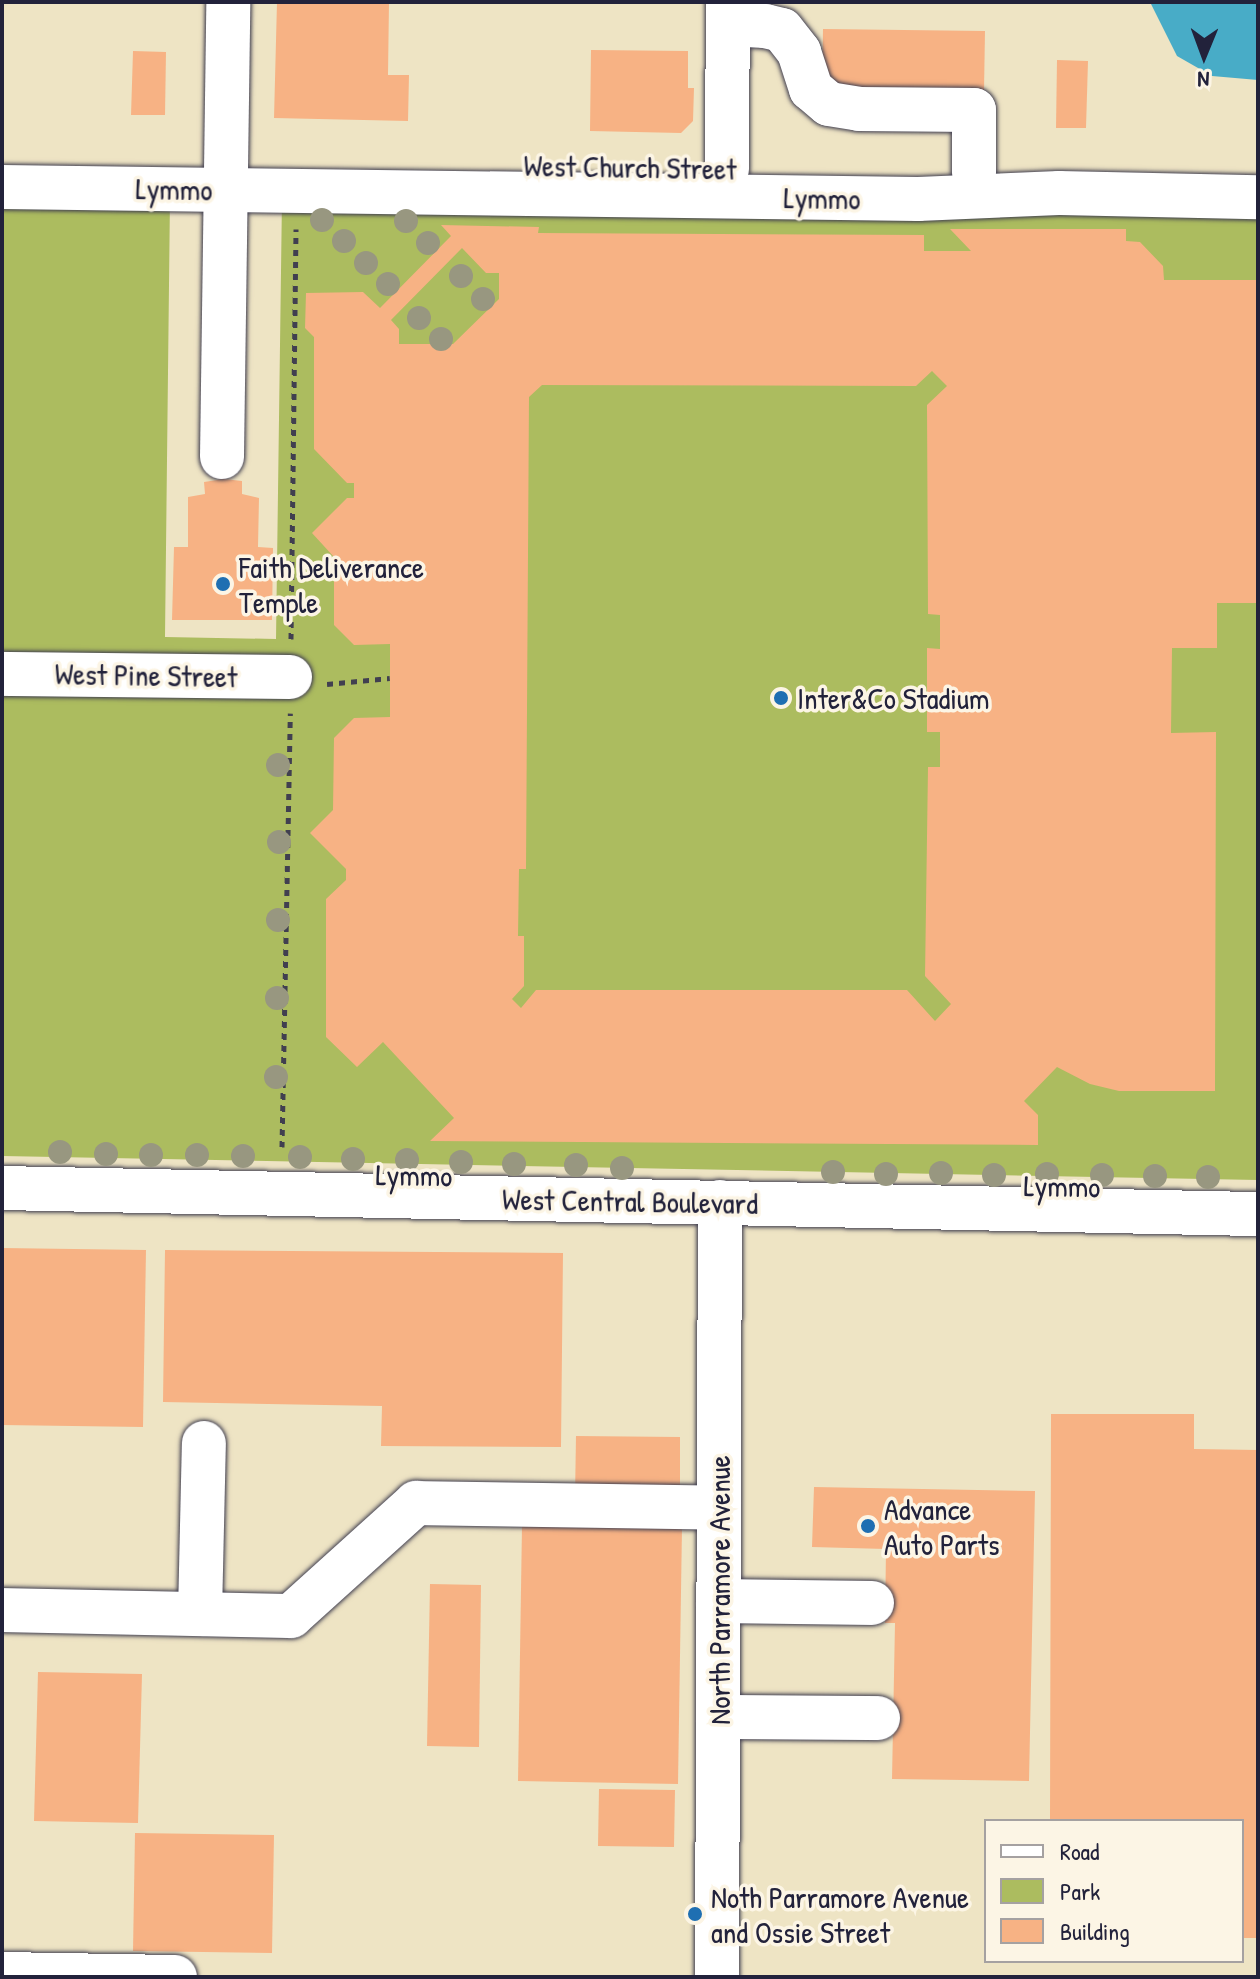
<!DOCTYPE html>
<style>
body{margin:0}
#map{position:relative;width:1260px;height:1979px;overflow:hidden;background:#eee4c4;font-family:"Patrick Hand",sans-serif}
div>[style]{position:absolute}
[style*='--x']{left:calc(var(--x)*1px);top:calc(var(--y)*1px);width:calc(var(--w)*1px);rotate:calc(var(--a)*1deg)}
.green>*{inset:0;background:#acbc5f}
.water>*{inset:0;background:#48acc7}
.building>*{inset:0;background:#f7b284}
.path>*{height:5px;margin-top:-2.5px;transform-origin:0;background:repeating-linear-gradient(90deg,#413f50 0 6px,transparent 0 12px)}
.roads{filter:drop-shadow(0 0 2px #413f50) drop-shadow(0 0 2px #413f50)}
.minor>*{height:44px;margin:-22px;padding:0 22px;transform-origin:22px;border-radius:22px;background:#fff}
.trees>*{width:24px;height:24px;margin:-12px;border-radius:50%;background:#989780}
.dots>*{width:22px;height:22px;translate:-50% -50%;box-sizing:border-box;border:4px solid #fcf5e5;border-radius:50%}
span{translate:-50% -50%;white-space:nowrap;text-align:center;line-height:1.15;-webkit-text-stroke:7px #fcf5e5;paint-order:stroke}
.street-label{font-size:30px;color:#22223b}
.poi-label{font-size:30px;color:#22223b}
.left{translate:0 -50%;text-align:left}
.frame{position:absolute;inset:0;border:4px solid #22223b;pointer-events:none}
.legend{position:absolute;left:984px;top:1819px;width:260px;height:144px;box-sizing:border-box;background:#fcf5e5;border:2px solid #a5a1a1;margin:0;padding:10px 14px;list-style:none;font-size:24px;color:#22223b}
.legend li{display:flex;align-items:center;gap:16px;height:40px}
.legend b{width:40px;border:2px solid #a5a1a1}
.north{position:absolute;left:1164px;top:16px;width:80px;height:80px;-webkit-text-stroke:6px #fcf5e5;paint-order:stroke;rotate:181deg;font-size:22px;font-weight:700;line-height:32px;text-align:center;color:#22223b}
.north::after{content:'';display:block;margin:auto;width:28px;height:36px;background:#22223b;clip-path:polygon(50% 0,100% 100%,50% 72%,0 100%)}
</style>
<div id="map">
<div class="green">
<i style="clip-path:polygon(2px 196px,170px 197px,165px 637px,276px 639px,282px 198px,1258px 207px,1258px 1180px,2px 1156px)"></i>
</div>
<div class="water">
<i style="clip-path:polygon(1150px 2px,1258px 2px,1258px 80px,1212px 76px,1177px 56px)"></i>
</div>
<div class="building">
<i style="clip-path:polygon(277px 2px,389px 2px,388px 75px,409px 75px,408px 121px,274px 118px)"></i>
<i style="clip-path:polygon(823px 29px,985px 31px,984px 91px,822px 88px)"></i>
<i style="clip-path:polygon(591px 50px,688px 51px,688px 88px,694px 88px,693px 121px,681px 133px,590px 131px)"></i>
<i style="clip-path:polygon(133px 51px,166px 52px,165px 115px,131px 115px)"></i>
<i style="clip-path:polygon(1057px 60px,1088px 61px,1086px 128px,1056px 128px)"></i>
<i style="clip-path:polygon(evenodd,441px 225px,539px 227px,538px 233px,924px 235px,924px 251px,971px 251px,950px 229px,1126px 229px,1126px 241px,1140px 242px,1163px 266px,1164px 280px,1258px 280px,1258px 603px,1217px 603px,1217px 648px,1172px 648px,1171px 733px,1216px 732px,1215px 1091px,1119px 1091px,1090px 1084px,1057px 1067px,1024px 1101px,1038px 1115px,1038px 1145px,430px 1141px,454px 1118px,383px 1042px,357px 1067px,326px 1037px,326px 899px,346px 880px,346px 869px,310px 833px,333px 810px,334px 738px,354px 718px,390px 717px,390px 644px,354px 645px,334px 625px,334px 557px,312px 533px,347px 498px,354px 498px,354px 483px,347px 483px,314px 449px,314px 337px,305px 328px,306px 293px,363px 292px,380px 308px,451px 236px,441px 225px,462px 248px,486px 273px,499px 273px,499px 299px,453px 344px,399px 344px,399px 329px,391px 320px,462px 248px,441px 225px,932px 371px,947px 386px,927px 405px,928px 614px,940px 615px,940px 649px,927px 648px,927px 732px,940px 732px,940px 767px,928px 767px,925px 976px,951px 1004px,935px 1021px,907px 990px,536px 990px,521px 1008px,512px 999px,524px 986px,524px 936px,518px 936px,519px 869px,526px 869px,529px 397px,542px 385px,916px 386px,932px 371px)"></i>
<i style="clip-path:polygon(224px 479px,242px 481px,242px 494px,259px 498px,258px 547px,273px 548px,272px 620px,172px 620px,174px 547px,188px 547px,188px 497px,205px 494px,204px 482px)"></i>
<i style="clip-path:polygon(2px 1248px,146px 1250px,143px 1427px,2px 1425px)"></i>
<i style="clip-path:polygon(165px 1250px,563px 1253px,561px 1447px,381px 1446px,382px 1406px,163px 1402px)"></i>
<i style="clip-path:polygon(1051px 1414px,1194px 1414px,1194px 1449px,1258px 1450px,1258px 1938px,1242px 1938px,1242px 1821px,1050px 1821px)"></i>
<i style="clip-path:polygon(576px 1436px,680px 1437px,680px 1498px,575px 1497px)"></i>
<i style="clip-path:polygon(814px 1487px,1035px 1491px,1029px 1781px,892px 1779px,895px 1623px,885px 1623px,886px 1549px,812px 1547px)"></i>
<i style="clip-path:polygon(522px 1525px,682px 1527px,678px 1784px,518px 1781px)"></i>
<i style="clip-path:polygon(430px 1584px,481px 1585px,479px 1747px,427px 1746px)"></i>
<i style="clip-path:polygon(38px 1672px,142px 1674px,138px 1823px,34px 1821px)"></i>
<i style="clip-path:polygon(599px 1789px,675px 1790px,674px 1847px,598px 1846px)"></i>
<i style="clip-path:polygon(135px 1833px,274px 1835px,272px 1953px,133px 1951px)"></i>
</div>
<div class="path">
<i style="--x:291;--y:639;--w:410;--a:-89.3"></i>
<i style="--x:327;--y:684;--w:63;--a:-5.4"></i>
<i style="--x:282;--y:1147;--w:434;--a:-88.9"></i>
</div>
<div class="roads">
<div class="minor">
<i style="--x:728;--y:24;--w:37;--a:3"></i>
<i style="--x:765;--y:26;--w:17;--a:13"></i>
<i style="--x:782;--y:30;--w:28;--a:52"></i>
<i style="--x:799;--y:52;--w:39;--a:72"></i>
<i style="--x:811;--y:89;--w:23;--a:40"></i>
<i style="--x:829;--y:104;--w:30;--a:9"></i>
<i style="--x:859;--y:109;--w:115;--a:0.5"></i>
<i style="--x:974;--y:110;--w:63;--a:90"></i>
<i style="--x:727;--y:169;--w:167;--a:-89.7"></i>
<i style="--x:2;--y:187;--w:916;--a:0.75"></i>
<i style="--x:918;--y:199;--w:141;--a:-2.4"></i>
<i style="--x:1059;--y:193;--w:199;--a:1.2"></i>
<i style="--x:222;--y:457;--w:455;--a:-89.2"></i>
<i style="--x:2;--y:674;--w:288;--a:0.6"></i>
<i style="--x:2;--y:1188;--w:1256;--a:1.19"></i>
<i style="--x:718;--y:1601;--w:154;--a:0.7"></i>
<i style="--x:2;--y:1610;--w:289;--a:1.2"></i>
<i style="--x:291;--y:1616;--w:169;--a:-42.1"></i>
<i style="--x:416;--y:1503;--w:303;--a:0.9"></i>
<i style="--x:200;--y:1614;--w:171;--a:-88.7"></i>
<i style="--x:718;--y:1717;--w:160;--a:0.4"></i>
<i style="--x:2;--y:1974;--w:173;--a:1"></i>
<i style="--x:717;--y:1977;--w:775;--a:-89.78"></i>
</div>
</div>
<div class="trees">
<i style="left:322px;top:220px"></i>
<i style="left:406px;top:221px"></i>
<i style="left:344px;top:241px"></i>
<i style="left:428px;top:243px"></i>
<i style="left:366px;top:263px"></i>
<i style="left:461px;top:276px"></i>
<i style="left:388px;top:284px"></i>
<i style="left:483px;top:299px"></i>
<i style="left:419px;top:318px"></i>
<i style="left:441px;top:339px"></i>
<i style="left:278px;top:765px"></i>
<i style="left:279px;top:842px"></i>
<i style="left:278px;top:920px"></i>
<i style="left:277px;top:998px"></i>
<i style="left:276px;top:1077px"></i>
<i style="left:60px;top:1152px"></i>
<i style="left:106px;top:1154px"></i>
<i style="left:151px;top:1155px"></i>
<i style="left:197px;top:1155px"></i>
<i style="left:243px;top:1156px"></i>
<i style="left:300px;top:1157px"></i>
<i style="left:353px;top:1159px"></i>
<i style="left:407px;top:1160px"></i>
<i style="left:461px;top:1162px"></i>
<i style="left:514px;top:1164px"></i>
<i style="left:576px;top:1165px"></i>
<i style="left:622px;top:1168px"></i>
<i style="left:833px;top:1172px"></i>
<i style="left:941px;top:1173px"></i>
<i style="left:886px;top:1174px"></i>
<i style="left:1047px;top:1174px"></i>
<i style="left:994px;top:1175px"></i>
<i style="left:1102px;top:1175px"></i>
<i style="left:1155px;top:1176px"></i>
<i style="left:1208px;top:1177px"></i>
</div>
<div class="dots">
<i style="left:223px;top:584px;background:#1f6fb2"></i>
<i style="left:781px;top:698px;background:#1f6fb2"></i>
<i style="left:868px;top:1526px;background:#1f6fb2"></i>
<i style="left:695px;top:1914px;background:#1f6fb2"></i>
</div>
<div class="street-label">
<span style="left:630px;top:167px;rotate:1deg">West Church Street</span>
<span style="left:174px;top:189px;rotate:1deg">Lymmo</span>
<span style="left:822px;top:198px;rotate:1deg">Lymmo</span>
<span style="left:146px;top:675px;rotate:1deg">West Pine Street</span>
<span style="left:414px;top:1175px;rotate:1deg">Lymmo</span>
<span style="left:1062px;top:1186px;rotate:1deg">Lymmo</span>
<span style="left:630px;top:1201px;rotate:1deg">West Central Boulevard</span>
<span style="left:719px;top:1590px;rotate:-90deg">North Parramore Avenue</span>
</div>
<div class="poi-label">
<span class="left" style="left:239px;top:584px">Faith Deliverance<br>Temple</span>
<span class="left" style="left:797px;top:698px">Inter&amp;Co Stadium</span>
<span class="left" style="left:884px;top:1526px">Advance<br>Auto Parts</span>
<span class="left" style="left:711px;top:1914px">Noth Parramore Avenue<br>and Ossie Street</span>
</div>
<div class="frame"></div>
<ul class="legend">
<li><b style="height:10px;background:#fff"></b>Road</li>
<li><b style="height:22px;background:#acbc5f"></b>Park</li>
<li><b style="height:22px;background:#f7b284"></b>Building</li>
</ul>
<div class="north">N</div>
</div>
